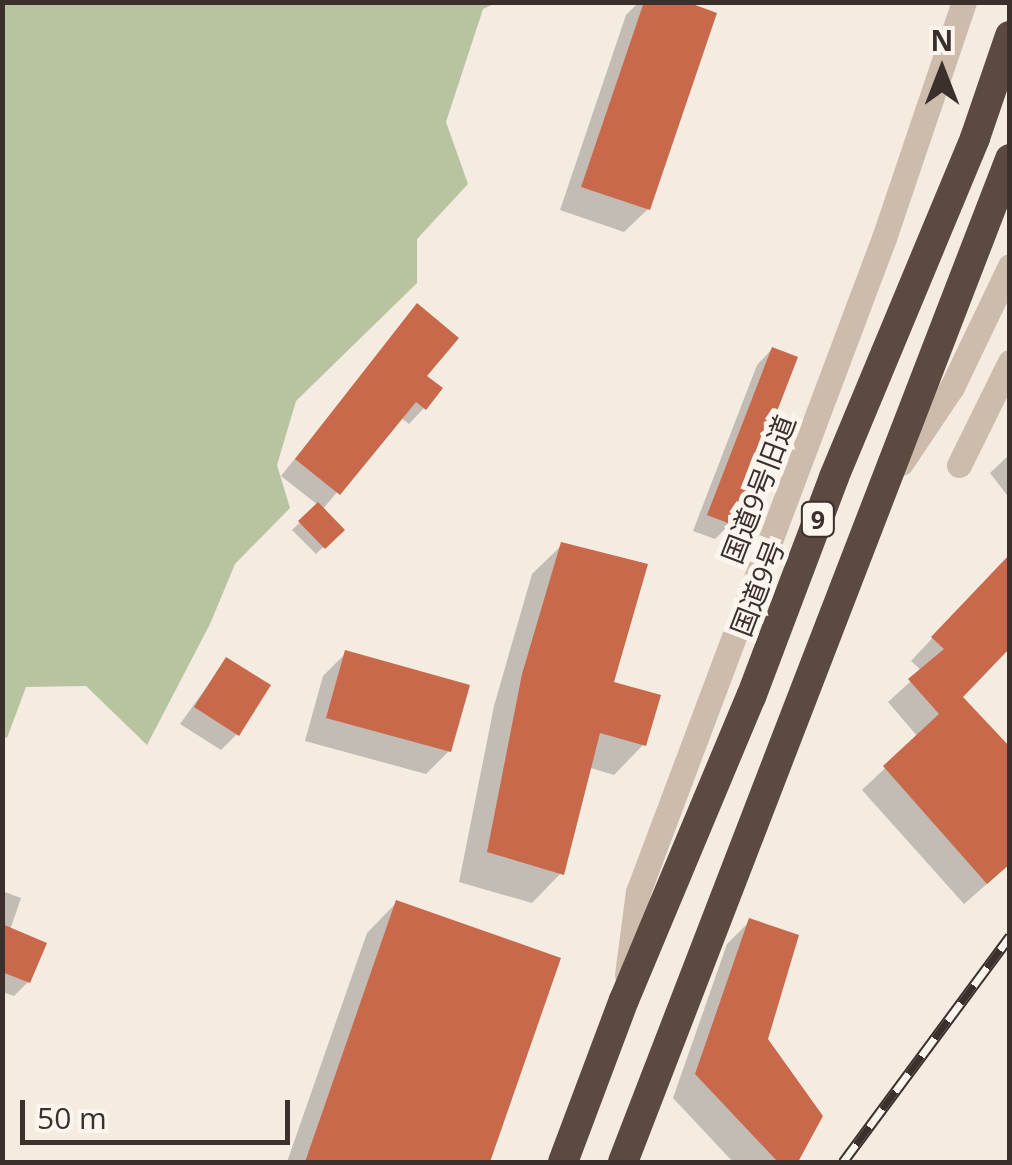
<!DOCTYPE html>
<meta charset="utf-8">
<style>
body{margin:0}
#map{position:relative;width:1012px;height:1165px;overflow:hidden;background:#f4ebe1;font-family:"Open Sans","Noto Sans JP",sans-serif}
div>[style]{position:absolute}
[style*='--x']{left:calc(var(--x)*1px);top:calc(var(--y)*1px);width:calc(var(--w)*1px);rotate:calc(var(--a)*1deg)}
.green>*{inset:0;background:#b8c4a0}
.shadow>*{inset:0;background:#0003}
.building>*{inset:0;background:#c8694b}
.street>*{height:25px;margin:-12.5px;padding:0 12.5px;transform-origin:12.5px;border-radius:12.5px;background:#cdbbac}
.highway>*{height:30px;margin:-15px;padding:0 15px;transform-origin:15px;border-radius:15px;background:#5c4a42}
.rail>*{height:11px;margin-top:-5.5px;transform-origin:0;background:repeating-linear-gradient(90deg,#fbf5ee 0 22px,#3b302b 0 44px);box-sizing:border-box;border-block:2px solid #3b302b}
span{translate:-50% -50%;white-space:nowrap;text-align:center;line-height:1.15;-webkit-text-stroke:10px #fbf5ee;paint-order:stroke}
.shield-label span{padding:2px 8px;background:#fbf5ee;border:2px solid;border-radius:8px;-webkit-text-stroke-width:0}
.shield-label{font-size:25px;color:#3b302b;font-weight:700}
.street-label{font-size:28px;color:#3b302b}
.frame{position:absolute;inset:0;border:5px solid #3b302b;pointer-events:none}
.north{position:absolute;left:892px;top:20px;width:100px;height:100px;-webkit-text-stroke:8px #fbf5ee;paint-order:stroke;rotate:0deg;font-size:28px;font-weight:700;line-height:40px;text-align:center;color:#3b302b}
.north::after{content:'';display:block;margin:auto;width:35px;height:45px;background:#3b302b;clip-path:polygon(50% 0,100% 100%,50% 72%,0 100%)}
.scale{position:absolute;left:20px;top:1100px;width:270px;height:45px;box-sizing:border-box;border:5px solid #3b302b;border-top:0;padding-left:12px;font-size:30px;line-height:35px;white-space:nowrap;color:#3b302b;-webkit-text-stroke:8px #fbf5ee;paint-order:stroke}
</style>
<div id="map">
<div class="green">
<i style="clip-path:polygon(2px 3px,496px 3px,483px 9px,446px 122px,468px 184px,417px 239px,417px 283px,296px 401px,277px 465px,290px 508px,235px 564px,210px 624px,147px 745px,86px 686px,26px 687px,7px 738px,3px 736px)"></i>
</div>
<div class="shadow">
<i style="clip-path:polygon(639px 2px,679px 2px,648px 209px,624px 232px,560px 210px,626px 15px)"></i>
<i style="clip-path:polygon(417px 306px,424px 408px,409px 424px,400px 417px,322px 510px,341px 530px,316px 554px,292px 530px,318px 505px,281px 476px)"></i>
<i style="clip-path:polygon(772px 349px,731px 523px,715px 539px,693px 531px,757px 365px)"></i>
<i style="clip-path:polygon(1010px 454px,1010px 499px,990px 473px)"></i>
<i style="clip-path:polygon(562px 545px,611px 684px,643px 745px,614px 775px,588px 767px,561px 873px,532px 903px,459px 882px,494px 706px,532px 574px)"></i>
<i style="clip-path:polygon(979px 588px,960px 697px,996px 876px,964px 904px,862px 790px,918px 737px,888px 702px,922px 671px,911px 661px)"></i>
<i style="clip-path:polygon(346px 653px,449px 751px,426px 774px,305px 741px,323px 676px)"></i>
<i style="clip-path:polygon(226px 660px,237px 734px,221px 750px,180px 724px)"></i>
<i style="clip-path:polygon(2px 891px,21px 898px,10px 930px,28px 982px,14px 996px,2px 992px)"></i>
<i style="clip-path:polygon(396px 903px,558px 959px,487px 1162px,287px 1162px,367px 933px)"></i>
<i style="clip-path:polygon(750px 921px,765px 1039px,820px 1117px,795px 1162px,733px 1162px,673px 1098px,727px 944px)"></i>
</div>
<div class="building">
<i style="clip-path:polygon(644px 2px,687px 2px,717px 13px,650px 210px,581px 187px)"></i>
<i style="clip-path:polygon(417px 303px,459px 338px,427px 376px,443px 388px,426px 410px,416px 402px,340px 495px,295px 459px)"></i>
<i style="clip-path:polygon(772px 347px,798px 357px,733px 525px,707px 515px)"></i>
<i style="clip-path:polygon(318px 502px,345px 530px,325px 549px,298px 521px)"></i>
<i style="clip-path:polygon(561px 542px,648px 564px,614px 682px,661px 695px,646px 746px,600px 733px,564px 875px,487px 852px,522px 674px)"></i>
<i style="clip-path:polygon(1010px 554px,1010px 648px,963px 697px,1010px 747px,1010px 864px,987px 884px,883px 766px,939px 714px,908px 679px,944px 649px,931px 637px)"></i>
<i style="clip-path:polygon(345px 650px,470px 685px,451px 752px,326px 718px)"></i>
<i style="clip-path:polygon(226px 657px,271px 685px,239px 736px,194px 707px)"></i>
<i style="clip-path:polygon(396px 900px,561px 958px,490px 1162px,305px 1162px)"></i>
<i style="clip-path:polygon(749px 918px,799px 935px,768px 1039px,823px 1116px,798px 1162px,778px 1162px,695px 1074px)"></i>
<i style="clip-path:polygon(2px 924px,47px 943px,30px 983px,2px 972px)"></i>
</div>
<div class="street">
<i style="--x:901;--y:463;--w:92;--a:-56.1"></i>
<i style="--x:952;--y:387;--w:134;--a:-64.4"></i>
<i style="--x:959;--y:465;--w:115;--a:-63.7"></i>
<i style="--x:627;--y:975;--w:84;--a:-82.5"></i>
<i style="--x:638;--y:892;--w:699;--a:-69.39"></i>
<i style="--x:884;--y:238;--w:249;--a:-71.3"></i>
</div>
<div class="highway">
<i style="--x:563;--y:1162;--w:173;--a:-69.4"></i>
<i style="--x:624;--y:1000;--w:329;--a:-67.3"></i>
<i style="--x:751;--y:697;--w:235;--a:-69.3"></i>
<i style="--x:834;--y:477;--w:367;--a:-67.4"></i>
<i style="--x:975;--y:138;--w:108;--a:-71.1"></i>
<i style="--x:623;--y:1162;--w:1075;--a:-68.9"></i>
</div>
<div class="rail">
<i style="--x:843;--y:1162;--w:281;--a:-53.5"></i>
</div>
<div class="shield-label">
<span style="left:818px;top:519px">9</span>
</div>
<div class="street-label">
<span style="left:758px;top:489px;rotate:-69deg">国道9号旧道</span>
<span style="left:757px;top:588px;rotate:-69deg">国道9号</span>
</div>
<div class="frame"></div>
<div class="north">N</div>
<div class="scale">50 m</div>
</div>
